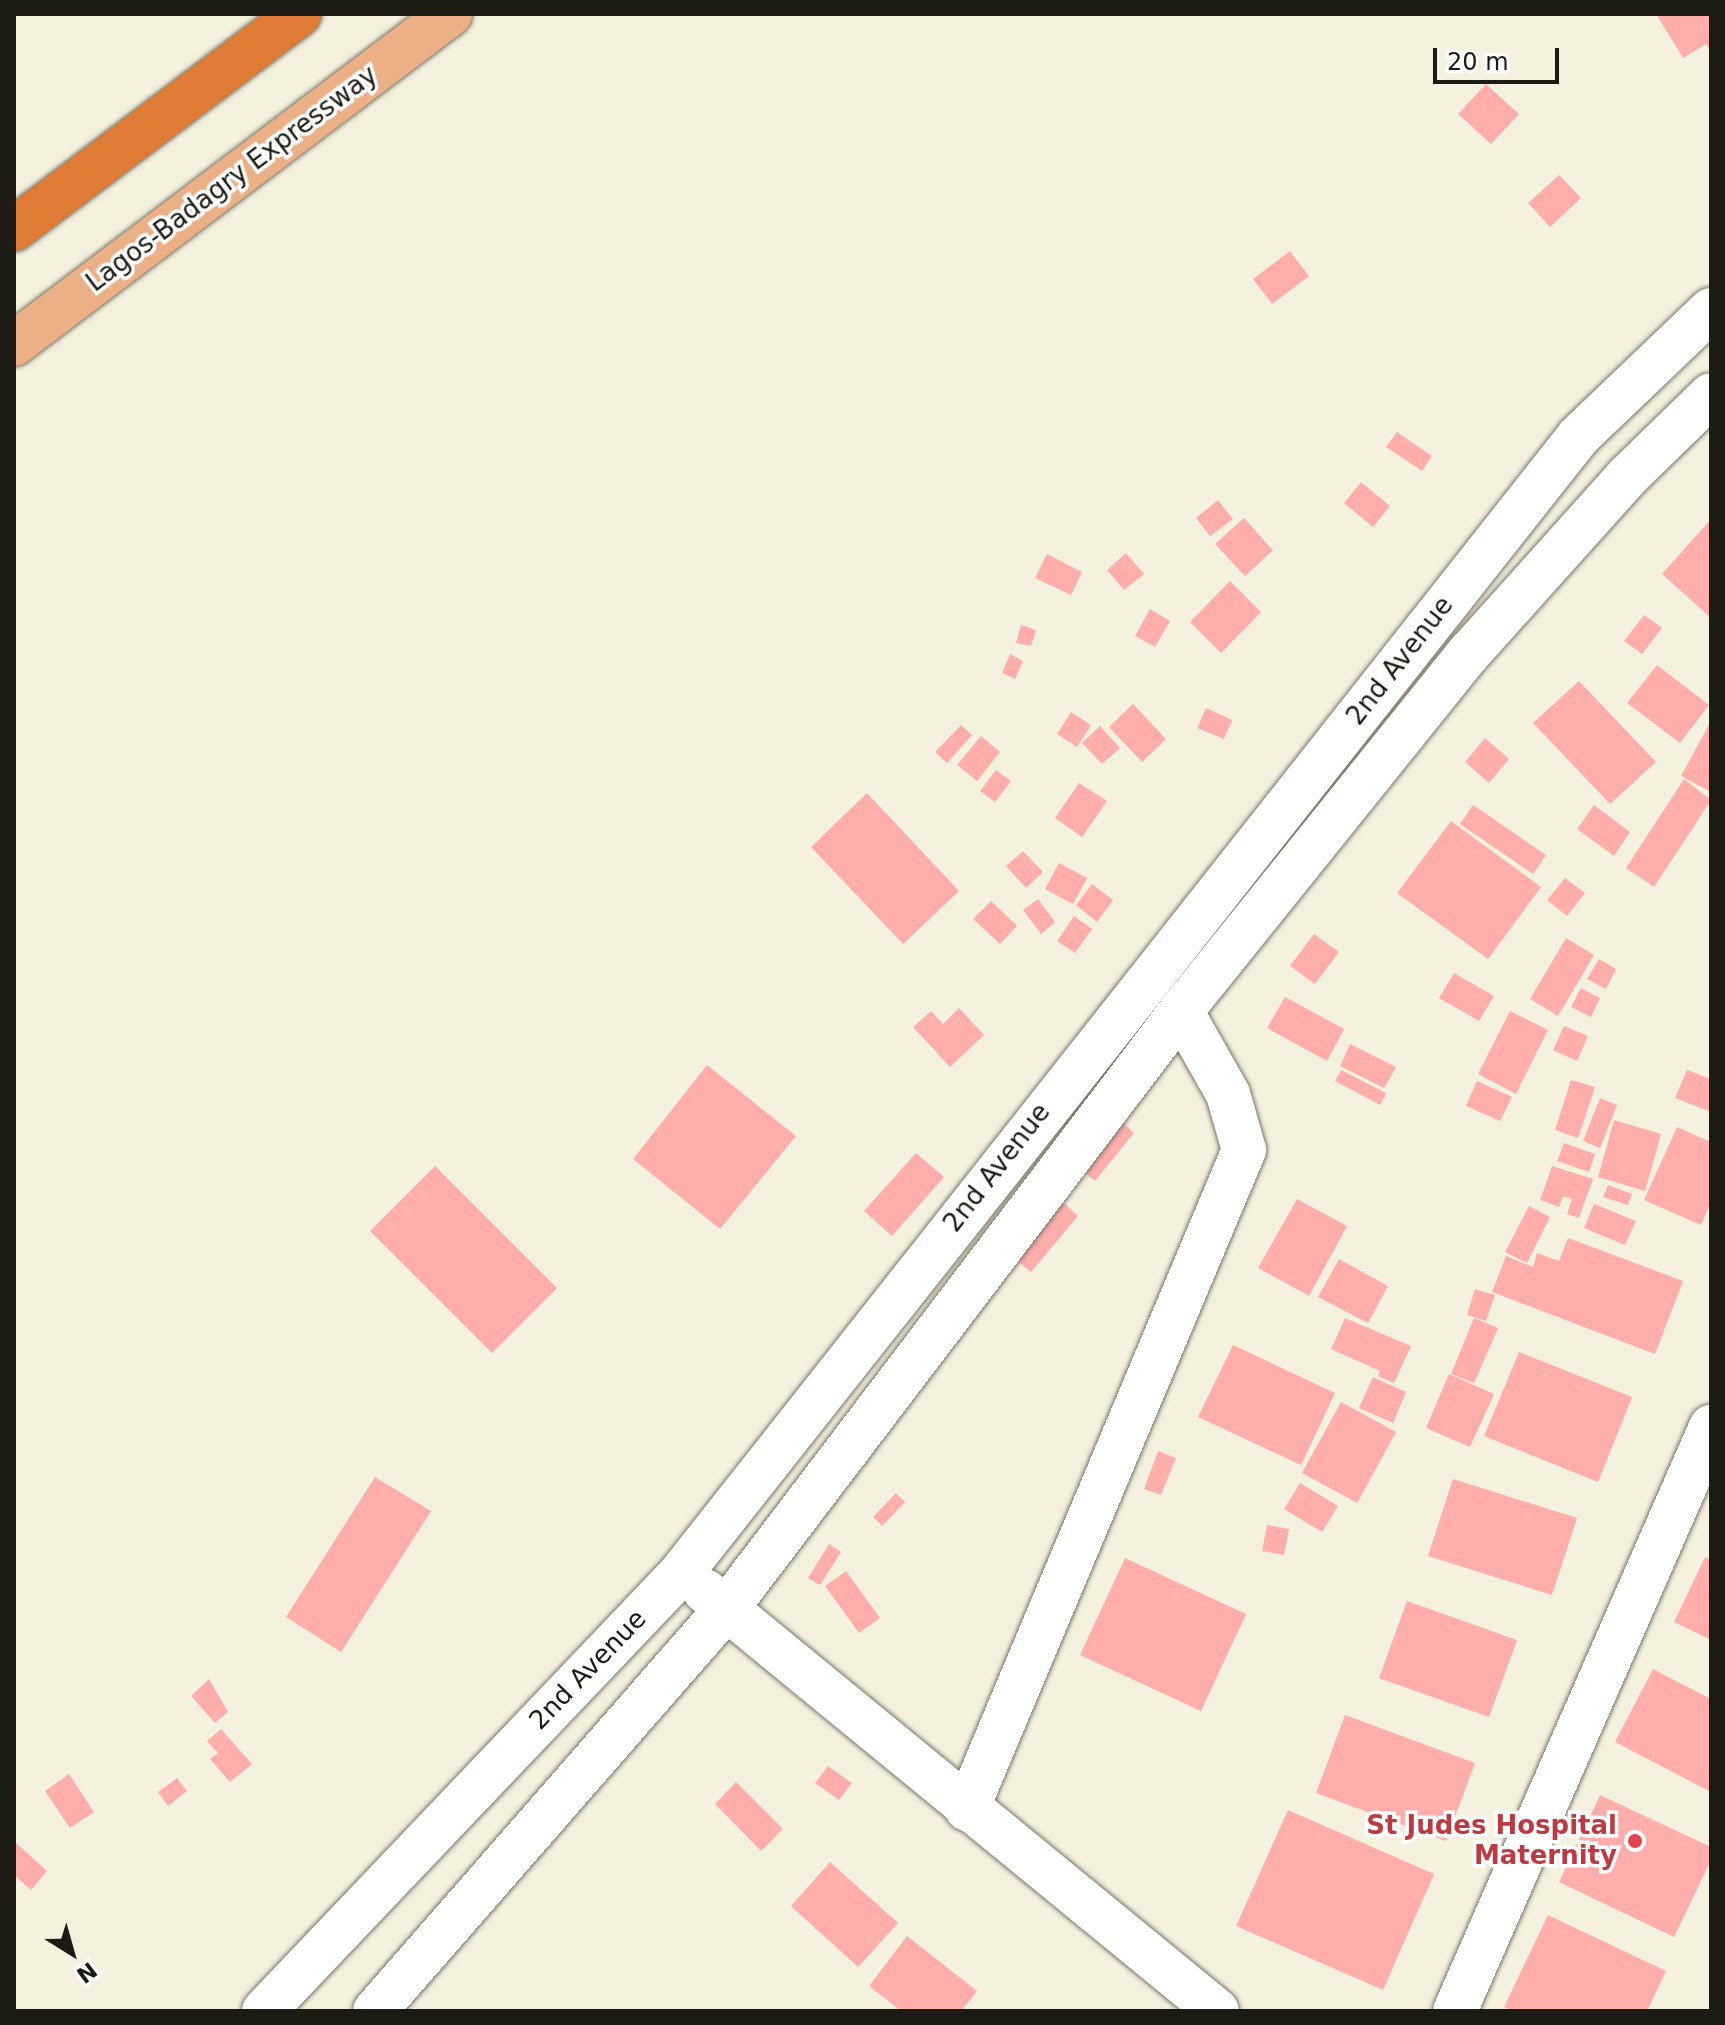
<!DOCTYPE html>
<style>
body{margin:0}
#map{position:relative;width:1725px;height:2025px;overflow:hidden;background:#f4f1df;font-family:"DejaVu Sans",sans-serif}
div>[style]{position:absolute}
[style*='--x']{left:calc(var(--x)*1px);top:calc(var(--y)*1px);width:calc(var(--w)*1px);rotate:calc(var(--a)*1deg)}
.building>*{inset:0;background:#ffaeab}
.roads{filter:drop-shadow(0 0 2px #797666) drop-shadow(0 0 2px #797666)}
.minor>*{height:44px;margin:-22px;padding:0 22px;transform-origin:22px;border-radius:22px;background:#fff}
.major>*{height:44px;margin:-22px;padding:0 22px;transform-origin:22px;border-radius:22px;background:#ecb086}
.highway>*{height:44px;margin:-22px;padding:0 22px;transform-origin:22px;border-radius:22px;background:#e07b36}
.dots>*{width:22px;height:22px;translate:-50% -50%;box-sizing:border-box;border:4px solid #fff;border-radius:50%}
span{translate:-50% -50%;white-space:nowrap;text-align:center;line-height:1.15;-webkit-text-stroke:7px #fff;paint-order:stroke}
.street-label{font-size:26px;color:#1b1a13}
.health-label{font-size:26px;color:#be3a42;font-weight:700}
.right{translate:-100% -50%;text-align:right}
.frame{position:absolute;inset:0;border:16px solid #1b1a13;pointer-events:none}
.north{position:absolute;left:32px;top:1913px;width:80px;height:80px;-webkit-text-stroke:6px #fff;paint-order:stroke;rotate:143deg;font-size:22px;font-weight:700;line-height:32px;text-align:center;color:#1b1a13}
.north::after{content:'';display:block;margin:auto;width:28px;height:36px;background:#1b1a13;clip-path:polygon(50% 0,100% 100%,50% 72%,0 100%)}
.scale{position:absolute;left:1433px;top:48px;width:126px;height:36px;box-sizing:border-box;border:4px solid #1b1a13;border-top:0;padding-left:10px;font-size:24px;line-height:28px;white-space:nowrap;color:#1b1a13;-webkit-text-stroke:6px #fff;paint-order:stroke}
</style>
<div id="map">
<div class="building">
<i style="clip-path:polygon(1656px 14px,1711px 14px,1711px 51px,1706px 44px,1683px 58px)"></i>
<i style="clip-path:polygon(1486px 84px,1519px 114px,1491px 144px,1458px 114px)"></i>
<i style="clip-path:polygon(1559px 175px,1581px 198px,1550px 227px,1528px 203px)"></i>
<i style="clip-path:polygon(1290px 251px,1309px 276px,1272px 304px,1253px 279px)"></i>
<i style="clip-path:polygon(1397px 432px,1432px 456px,1422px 471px,1386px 447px)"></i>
<i style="clip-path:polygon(1361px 482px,1390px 506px,1373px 527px,1344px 503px)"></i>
<i style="clip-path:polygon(1218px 500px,1233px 519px,1210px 536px,1196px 518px)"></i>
<i style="clip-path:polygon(1244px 518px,1273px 550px,1245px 576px,1215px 544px)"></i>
<i style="clip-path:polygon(1711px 519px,1711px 618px,1662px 574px)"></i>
<i style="clip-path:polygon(1126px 553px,1144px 574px,1124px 590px,1107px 570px)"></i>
<i style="clip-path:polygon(1047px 554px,1082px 572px,1071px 595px,1035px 578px)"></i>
<i style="clip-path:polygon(1230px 581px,1261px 612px,1221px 653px,1190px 622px)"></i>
<i style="clip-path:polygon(1150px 609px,1170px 621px,1155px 647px,1135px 636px)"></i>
<i style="clip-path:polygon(1644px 615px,1662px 628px,1642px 654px,1624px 641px)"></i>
<i style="clip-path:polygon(1021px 625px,1036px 630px,1031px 646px,1016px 643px)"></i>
<i style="clip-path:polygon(1010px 654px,1023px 661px,1015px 679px,1002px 673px)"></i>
<i style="clip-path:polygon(1657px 665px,1709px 705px,1680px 743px,1627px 703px)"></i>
<i style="clip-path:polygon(1579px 681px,1656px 762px,1610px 804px,1533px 723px)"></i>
<i style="clip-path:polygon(1133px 704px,1166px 739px,1142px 762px,1109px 727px)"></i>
<i style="clip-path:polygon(1206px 708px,1232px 720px,1224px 739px,1197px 728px)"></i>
<i style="clip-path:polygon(1071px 712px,1091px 725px,1077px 747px,1057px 734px)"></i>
<i style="clip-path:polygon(1711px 721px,1711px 792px,1681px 776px)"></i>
<i style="clip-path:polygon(961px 725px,972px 735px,947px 763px,935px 752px)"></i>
<i style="clip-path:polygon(1100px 726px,1120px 748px,1102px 764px,1082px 743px)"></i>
<i style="clip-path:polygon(981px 736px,1000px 752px,977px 781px,957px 765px)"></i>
<i style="clip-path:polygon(1485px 738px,1509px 759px,1489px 783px,1465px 762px)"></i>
<i style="clip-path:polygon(996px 770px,1011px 781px,995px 802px,980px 791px)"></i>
<i style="clip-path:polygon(1684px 779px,1711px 800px,1654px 887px,1626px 868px)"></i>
<i style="clip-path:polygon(1079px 783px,1107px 801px,1082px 837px,1055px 818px)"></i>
<i style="clip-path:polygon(867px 793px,959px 891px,903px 944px,811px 847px)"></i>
<i style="clip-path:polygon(1473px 805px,1546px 855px,1533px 874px,1460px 824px)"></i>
<i style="clip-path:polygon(1594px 805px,1630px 832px,1614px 856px,1577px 829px)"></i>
<i style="clip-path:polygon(1451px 821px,1541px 887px,1488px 959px,1397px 893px)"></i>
<i style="clip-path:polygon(1023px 851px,1043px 872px,1026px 888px,1006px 866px)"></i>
<i style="clip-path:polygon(1059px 863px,1087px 878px,1073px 904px,1045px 889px)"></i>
<i style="clip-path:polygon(1565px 878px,1585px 893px,1567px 916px,1547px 900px)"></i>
<i style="clip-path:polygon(1092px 884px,1113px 900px,1097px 922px,1076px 905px)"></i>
<i style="clip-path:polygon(1038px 899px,1055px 922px,1041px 934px,1023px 910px)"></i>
<i style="clip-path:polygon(991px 901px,1017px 926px,1000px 944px,973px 919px)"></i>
<i style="clip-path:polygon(1074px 916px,1092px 929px,1075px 953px,1057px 941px)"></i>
<i style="clip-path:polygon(1314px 934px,1339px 952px,1315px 984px,1290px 966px)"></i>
<i style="clip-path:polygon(1566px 938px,1594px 955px,1558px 1016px,1530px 999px)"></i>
<i style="clip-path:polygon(1599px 959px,1616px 969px,1606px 989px,1587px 979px)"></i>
<i style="clip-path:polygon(1454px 973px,1494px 996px,1479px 1021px,1439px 998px)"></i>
<i style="clip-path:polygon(1581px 988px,1600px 998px,1591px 1017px,1571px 1007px)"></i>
<i style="clip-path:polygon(1285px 997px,1344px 1029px,1327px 1061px,1267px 1028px)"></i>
<i style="clip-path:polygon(959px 1008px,984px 1035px,950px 1067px,913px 1027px,931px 1011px,943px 1024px)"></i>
<i style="clip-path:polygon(1510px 1011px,1548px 1030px,1516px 1094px,1478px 1074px)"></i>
<i style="clip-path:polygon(1564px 1026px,1588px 1036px,1577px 1061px,1553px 1050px)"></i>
<i style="clip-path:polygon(1350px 1044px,1396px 1067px,1384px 1088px,1340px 1066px)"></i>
<i style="clip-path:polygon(707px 1065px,796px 1136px,720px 1229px,633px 1159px)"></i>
<i style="clip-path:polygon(1341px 1070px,1386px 1093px,1380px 1105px,1335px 1081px)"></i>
<i style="clip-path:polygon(1687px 1070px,1711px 1079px,1711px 1112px,1675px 1098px)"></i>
<i style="clip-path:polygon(1571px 1080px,1595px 1087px,1578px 1138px,1555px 1130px)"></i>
<i style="clip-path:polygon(1477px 1081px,1512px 1097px,1500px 1121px,1466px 1106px)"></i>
<i style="clip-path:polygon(1600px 1098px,1617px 1105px,1600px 1148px,1583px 1141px)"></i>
<i style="clip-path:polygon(1115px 1116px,1134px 1133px,1095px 1181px,1074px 1164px)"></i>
<i style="clip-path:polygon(1614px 1120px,1661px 1134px,1645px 1191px,1598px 1177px)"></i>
<i style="clip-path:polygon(1677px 1127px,1711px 1142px,1711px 1202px,1701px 1225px,1644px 1200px)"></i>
<i style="clip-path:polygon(1564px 1143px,1595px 1154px,1589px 1172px,1557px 1161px)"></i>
<i style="clip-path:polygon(916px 1153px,944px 1177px,892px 1236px,864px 1211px)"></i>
<i style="clip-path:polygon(435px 1166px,557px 1288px,492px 1353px,370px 1231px)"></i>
<i style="clip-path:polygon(1552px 1166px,1593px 1179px,1579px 1218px,1567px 1214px,1572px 1199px,1563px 1196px,1559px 1207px,1540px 1200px)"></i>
<i style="clip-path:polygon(1608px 1185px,1632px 1194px,1628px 1205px,1603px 1197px)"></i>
<i style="clip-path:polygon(1297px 1199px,1347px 1226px,1309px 1296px,1258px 1268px)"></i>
<i style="clip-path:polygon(1064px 1203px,1078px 1216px,1031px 1272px,1015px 1259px)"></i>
<i style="clip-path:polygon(1594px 1204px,1636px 1221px,1625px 1245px,1584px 1228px)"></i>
<i style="clip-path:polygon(1529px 1206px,1550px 1217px,1527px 1263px,1505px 1252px)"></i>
<i style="clip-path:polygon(1568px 1238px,1683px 1281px,1655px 1354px,1492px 1292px,1506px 1256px,1533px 1267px,1537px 1253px,1559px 1261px)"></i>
<i style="clip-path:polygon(1339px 1259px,1388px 1286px,1368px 1323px,1318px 1297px)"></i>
<i style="clip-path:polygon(1475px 1289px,1495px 1295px,1486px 1321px,1467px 1315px)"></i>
<i style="clip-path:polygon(1345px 1318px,1411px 1346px,1394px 1383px,1378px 1376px,1380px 1371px,1331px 1349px)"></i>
<i style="clip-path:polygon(1474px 1318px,1498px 1328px,1474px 1383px,1451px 1374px)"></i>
<i style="clip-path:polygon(1233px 1345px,1335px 1393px,1301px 1465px,1198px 1417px)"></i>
<i style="clip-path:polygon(1519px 1352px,1632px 1397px,1598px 1482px,1484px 1436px)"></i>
<i style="clip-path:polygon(1449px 1374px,1494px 1394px,1470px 1447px,1426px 1428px)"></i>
<i style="clip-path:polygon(1373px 1377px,1406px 1392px,1393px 1423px,1359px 1408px)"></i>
<i style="clip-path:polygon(1341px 1402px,1396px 1432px,1357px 1503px,1302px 1473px)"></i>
<i style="clip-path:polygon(1158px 1451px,1176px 1458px,1161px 1495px,1144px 1489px)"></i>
<i style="clip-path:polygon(375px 1477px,431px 1511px,341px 1652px,286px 1617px)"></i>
<i style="clip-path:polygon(1453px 1479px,1577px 1518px,1552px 1595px,1428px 1556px)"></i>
<i style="clip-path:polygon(1300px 1483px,1338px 1506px,1322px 1532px,1284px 1509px)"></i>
<i style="clip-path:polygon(896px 1493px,905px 1502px,882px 1526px,873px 1517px)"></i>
<i style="clip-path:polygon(1267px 1525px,1289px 1529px,1284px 1555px,1262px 1551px)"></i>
<i style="clip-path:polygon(829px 1544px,841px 1552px,820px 1585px,808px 1578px)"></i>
<i style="clip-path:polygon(1705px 1557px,1711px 1560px,1711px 1640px,1674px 1622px)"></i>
<i style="clip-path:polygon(1125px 1558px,1246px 1614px,1201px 1711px,1080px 1655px)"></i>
<i style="clip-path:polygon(846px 1571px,880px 1618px,859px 1633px,825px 1586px)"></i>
<i style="clip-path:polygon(1407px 1601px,1517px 1640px,1489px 1717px,1379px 1678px)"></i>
<i style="clip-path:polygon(1653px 1669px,1711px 1699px,1711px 1792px,1615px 1742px)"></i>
<i style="clip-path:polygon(209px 1679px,228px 1712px,215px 1723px,191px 1696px)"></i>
<i style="clip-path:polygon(1345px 1715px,1475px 1763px,1446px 1841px,1316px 1793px)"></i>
<i style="clip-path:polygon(221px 1729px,252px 1764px,230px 1782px,210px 1759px,218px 1753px,207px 1741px)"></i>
<i style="clip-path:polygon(828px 1766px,852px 1783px,839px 1800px,815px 1783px)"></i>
<i style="clip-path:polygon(69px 1774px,94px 1812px,70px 1828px,45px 1791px)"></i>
<i style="clip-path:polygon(177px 1778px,187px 1791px,168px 1806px,158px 1792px)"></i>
<i style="clip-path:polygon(736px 1782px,783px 1829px,761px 1851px,715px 1804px)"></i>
<i style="clip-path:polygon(1600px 1795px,1711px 1847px,1711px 1860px,1674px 1937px,1559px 1882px)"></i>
<i style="clip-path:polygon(1288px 1810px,1434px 1874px,1383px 1990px,1236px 1926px)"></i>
<i style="clip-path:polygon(14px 1841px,47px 1871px,31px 1890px,14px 1875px)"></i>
<i style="clip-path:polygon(830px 1862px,898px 1923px,858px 1967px,791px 1906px)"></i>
<i style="clip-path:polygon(1548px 1915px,1666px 1971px,1647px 2011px,1514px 2011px,1504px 2007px)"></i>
<i style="clip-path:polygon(907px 1936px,977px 1991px,961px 2011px,901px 2011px,869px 1986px)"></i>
</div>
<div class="roads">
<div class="minor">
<i style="--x:705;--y:1591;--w:662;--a:39.36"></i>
<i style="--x:967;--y:1809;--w:715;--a:-67.2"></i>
<i style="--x:1244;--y:1150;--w:58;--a:-105.9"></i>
<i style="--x:1228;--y:1094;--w:95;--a:-119.5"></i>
<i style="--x:264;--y:2011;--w:605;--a:-46.41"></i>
<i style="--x:681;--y:1573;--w:1447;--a:-51.7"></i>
<i style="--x:1578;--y:437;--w:184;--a:-43.7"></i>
<i style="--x:375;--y:2011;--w:535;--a:-48.86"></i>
<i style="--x:727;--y:1608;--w:750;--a:-52.75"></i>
<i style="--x:1181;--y:1011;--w:461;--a:-51.2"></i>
<i style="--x:1470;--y:652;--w:235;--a:-48.1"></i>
<i style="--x:1627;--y:477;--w:117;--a:-44.3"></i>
<i style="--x:1455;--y:2011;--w:638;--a:-66.33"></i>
</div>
<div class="major">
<i style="--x:14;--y:344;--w:547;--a:-37.12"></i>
</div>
<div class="highway">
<i style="--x:14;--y:229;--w:357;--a:-37"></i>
</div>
</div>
<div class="dots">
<i style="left:1635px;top:1841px;background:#e0444e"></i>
</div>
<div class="street-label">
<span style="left:232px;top:179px;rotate:-37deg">Lagos-Badagry Expressway</span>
<span style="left:1400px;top:661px;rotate:-52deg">2nd Avenue</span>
<span style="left:997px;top:1168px;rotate:-52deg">2nd Avenue</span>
<span style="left:588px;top:1670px;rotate:-46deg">2nd Avenue</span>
</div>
<div class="health-label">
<span class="right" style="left:1617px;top:1841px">St Judes Hospital<br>Maternity</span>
</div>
<div class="frame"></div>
<div class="north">N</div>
<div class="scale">20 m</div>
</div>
